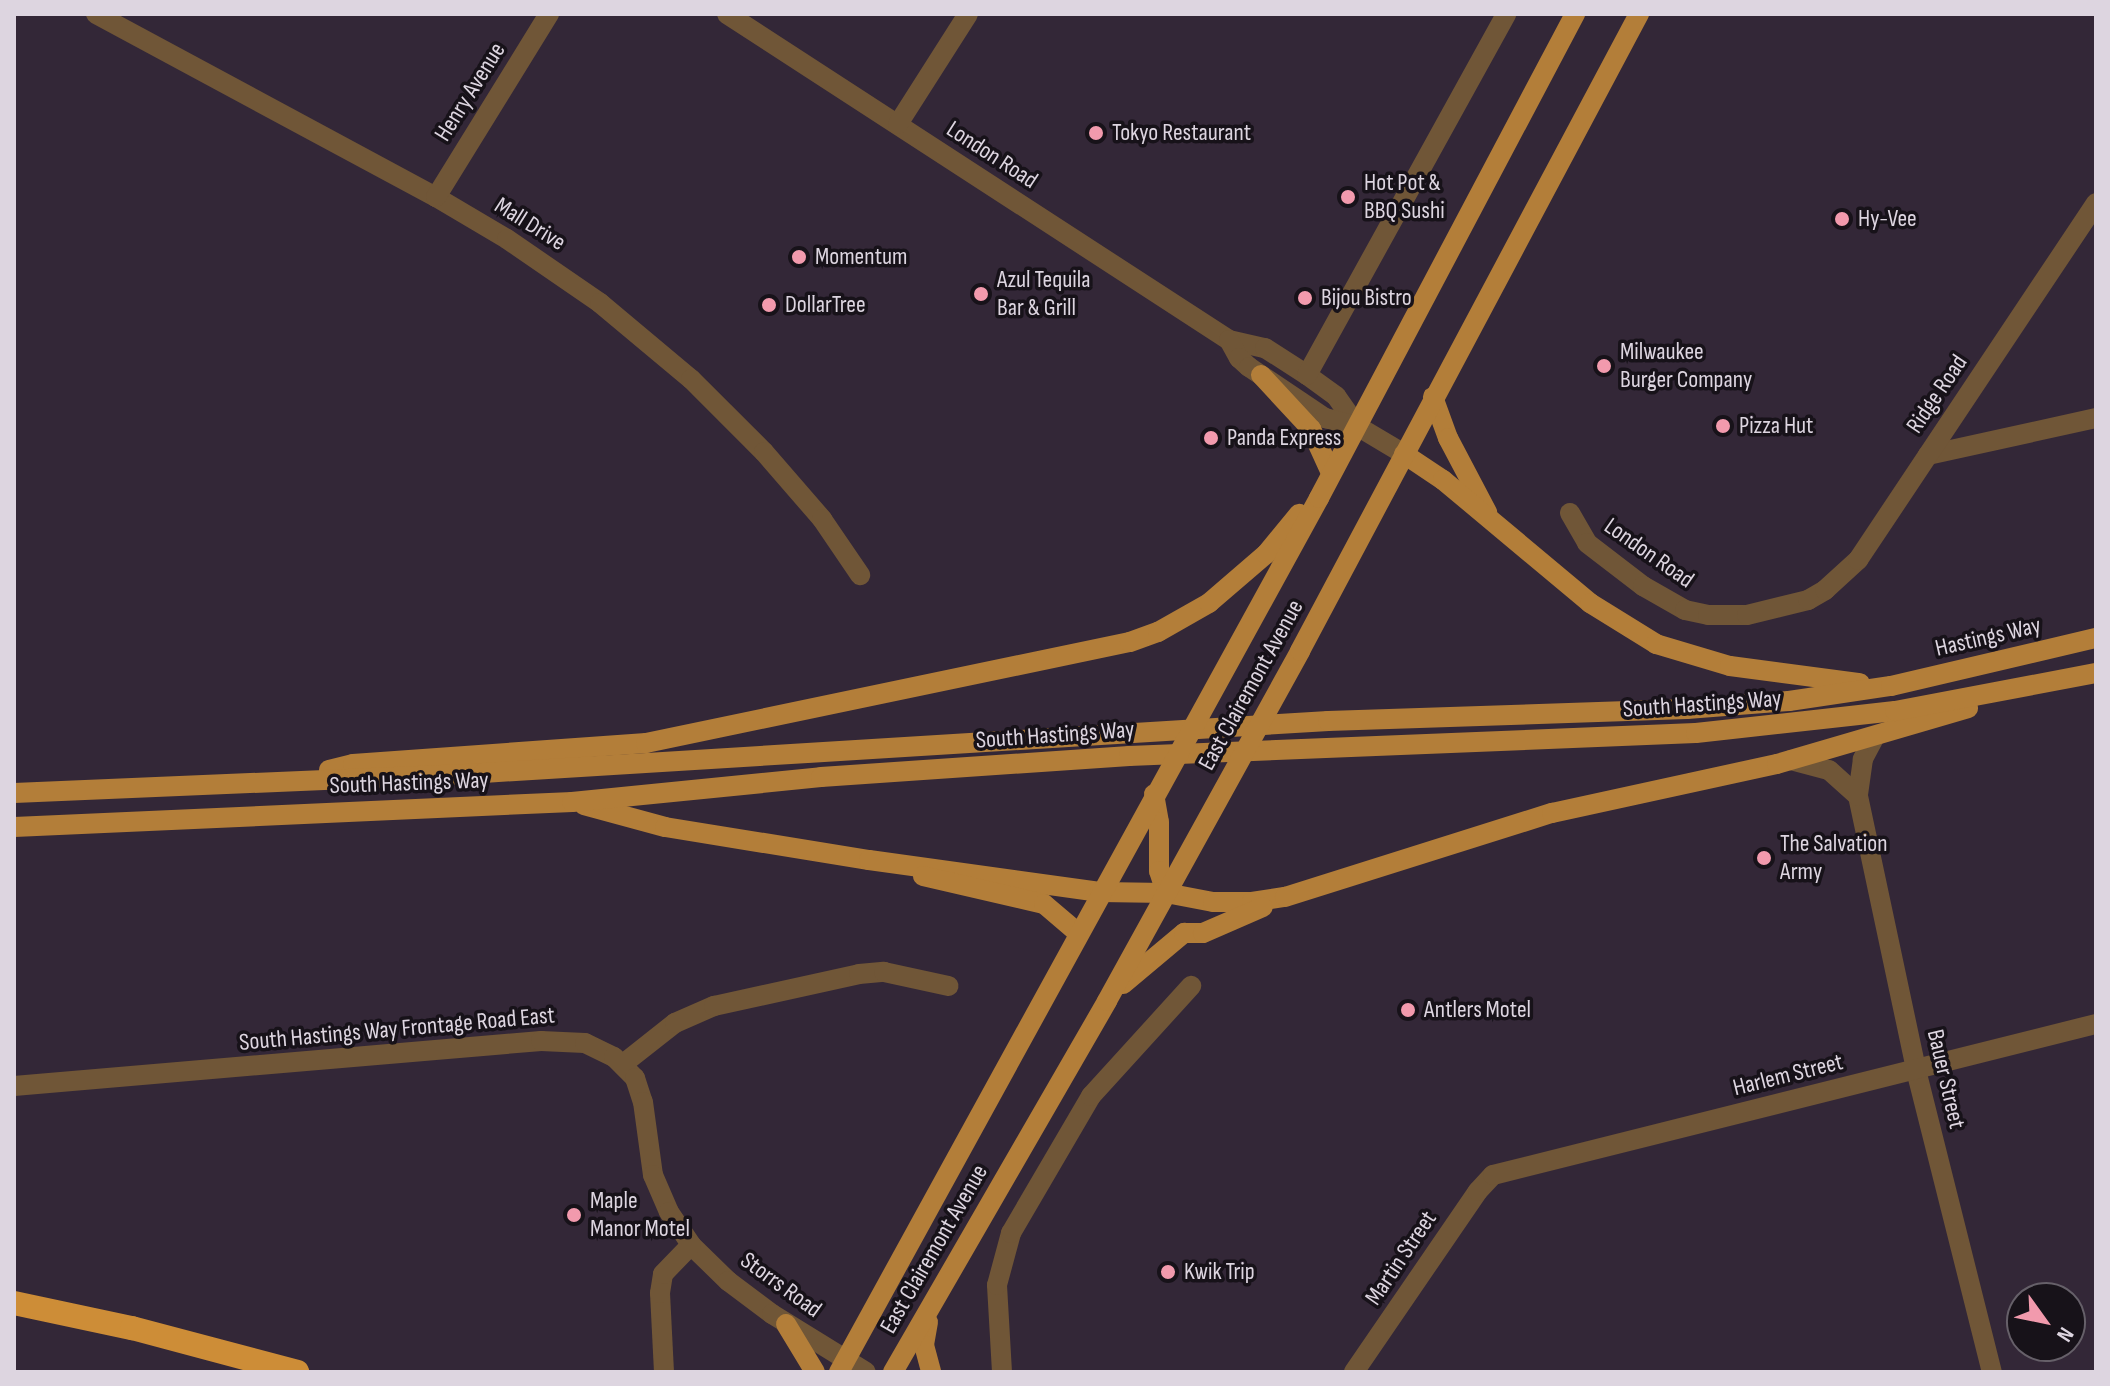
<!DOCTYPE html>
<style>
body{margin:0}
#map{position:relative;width:2110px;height:1386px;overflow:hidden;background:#332737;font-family:"Sofia Sans Condensed",sans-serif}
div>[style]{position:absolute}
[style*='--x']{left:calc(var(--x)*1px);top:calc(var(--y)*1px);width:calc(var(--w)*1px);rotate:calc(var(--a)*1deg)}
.minor>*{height:20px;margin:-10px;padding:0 10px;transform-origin:10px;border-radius:10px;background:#705637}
.major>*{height:20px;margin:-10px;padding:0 10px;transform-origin:10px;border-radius:10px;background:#b37e39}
.highway>*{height:24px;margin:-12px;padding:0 12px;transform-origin:12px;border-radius:12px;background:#cd8d37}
.dots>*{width:22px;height:22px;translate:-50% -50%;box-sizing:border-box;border:4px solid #171219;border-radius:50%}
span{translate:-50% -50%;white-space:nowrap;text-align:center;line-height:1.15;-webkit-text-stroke:7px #171219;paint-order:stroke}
.street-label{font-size:24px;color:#ddd5e0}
.poi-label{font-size:24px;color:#ddd5e0}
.left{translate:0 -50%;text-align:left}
.frame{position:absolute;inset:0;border:16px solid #ddd5e0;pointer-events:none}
.north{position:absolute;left:2006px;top:1282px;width:80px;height:80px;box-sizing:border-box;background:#171219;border:2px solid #666069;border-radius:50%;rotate:123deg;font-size:22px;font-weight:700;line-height:32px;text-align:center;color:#ddd5e0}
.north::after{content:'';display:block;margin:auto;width:28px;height:36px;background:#f29aad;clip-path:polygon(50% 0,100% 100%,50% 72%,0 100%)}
</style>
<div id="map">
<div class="minor">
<i style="--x:96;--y:14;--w:386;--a:28.3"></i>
<i style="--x:436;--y:197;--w:82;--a:30.6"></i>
<i style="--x:507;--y:239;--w:113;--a:34.5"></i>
<i style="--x:600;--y:303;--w:119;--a:39.9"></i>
<i style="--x:691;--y:379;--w:103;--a:45"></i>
<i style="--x:764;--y:452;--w:89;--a:49.1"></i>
<i style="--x:822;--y:519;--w:68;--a:55.8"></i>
<i style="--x:727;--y:14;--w:599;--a:33"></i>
<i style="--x:1229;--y:340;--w:37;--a:13"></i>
<i style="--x:1265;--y:348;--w:50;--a:32.7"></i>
<i style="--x:1307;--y:375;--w:36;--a:36"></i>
<i style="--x:1336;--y:396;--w:37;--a:55"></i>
<i style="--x:898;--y:124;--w:130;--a:-57.5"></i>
<i style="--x:436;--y:197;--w:215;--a:-58.3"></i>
<i style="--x:1229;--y:340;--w:21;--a:61"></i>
<i style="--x:1239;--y:358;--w:13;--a:42"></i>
<i style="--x:1249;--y:367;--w:92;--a:33.9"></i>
<i style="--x:1325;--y:418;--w:33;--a:14"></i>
<i style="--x:1357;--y:426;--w:55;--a:30.8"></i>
<i style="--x:1307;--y:375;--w:412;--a:-61.1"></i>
<i style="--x:1928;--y:455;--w:172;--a:-12.4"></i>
<i style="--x:1570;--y:513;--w:34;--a:60"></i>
<i style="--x:1587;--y:543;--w:71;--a:37.5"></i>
<i style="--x:1643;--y:586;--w:48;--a:29.7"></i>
<i style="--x:1685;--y:610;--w:24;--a:12"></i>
<i style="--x:1708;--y:615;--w:39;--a:0"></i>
<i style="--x:1747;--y:615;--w:63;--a:-13.8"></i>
<i style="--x:1808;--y:600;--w:20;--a:-30"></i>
<i style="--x:1825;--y:590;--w:45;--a:-42.3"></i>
<i style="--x:1858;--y:560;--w:429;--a:-56.3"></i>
<i style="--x:1874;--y:738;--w:24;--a:118"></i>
<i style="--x:1863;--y:759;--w:37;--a:98"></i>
<i style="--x:1858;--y:796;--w:280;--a:78"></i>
<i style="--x:1916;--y:1070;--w:311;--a:75.9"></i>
<i style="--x:1791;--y:760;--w:39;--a:15"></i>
<i style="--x:1829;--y:770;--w:39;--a:42"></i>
<i style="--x:623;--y:1064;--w:66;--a:-38.3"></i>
<i style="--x:675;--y:1023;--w:43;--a:-23.6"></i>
<i style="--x:714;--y:1006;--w:148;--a:-12.4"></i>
<i style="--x:859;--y:974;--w:25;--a:-5"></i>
<i style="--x:884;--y:972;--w:66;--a:12.2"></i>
<i style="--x:14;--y:1086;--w:529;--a:-4.88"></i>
<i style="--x:541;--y:1041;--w:44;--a:2.6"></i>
<i style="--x:585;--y:1043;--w:32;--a:26"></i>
<i style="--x:614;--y:1057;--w:30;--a:45"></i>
<i style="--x:635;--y:1078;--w:25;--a:72"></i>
<i style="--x:643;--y:1102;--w:74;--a:82.2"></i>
<i style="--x:653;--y:1175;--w:40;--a:66.6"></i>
<i style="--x:669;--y:1212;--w:40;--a:56"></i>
<i style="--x:691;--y:1245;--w:52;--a:44.2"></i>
<i style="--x:728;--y:1281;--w:55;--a:36.9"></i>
<i style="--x:772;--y:1314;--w:110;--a:31.7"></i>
<i style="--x:664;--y:1372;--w:79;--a:-92.9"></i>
<i style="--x:660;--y:1293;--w:19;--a:-81"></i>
<i style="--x:663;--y:1274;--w:40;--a:-46"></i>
<i style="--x:1002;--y:1372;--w:87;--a:-93.3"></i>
<i style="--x:997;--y:1285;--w:54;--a:-74.9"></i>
<i style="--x:1011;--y:1233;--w:159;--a:-59.7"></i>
<i style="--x:1091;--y:1096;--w:149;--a:-47.7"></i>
<i style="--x:1354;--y:1372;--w:219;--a:-55.6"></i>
<i style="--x:1478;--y:1191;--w:22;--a:-47"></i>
<i style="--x:1493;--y:1175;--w:622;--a:-14.06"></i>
</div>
<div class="major">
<i style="--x:1261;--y:375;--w:74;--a:47.2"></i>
<i style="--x:1311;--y:429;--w:48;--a:65.6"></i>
<i style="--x:1433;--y:397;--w:44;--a:69.9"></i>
<i style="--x:1448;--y:438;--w:84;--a:62.2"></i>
<i style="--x:1404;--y:454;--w:47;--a:33.7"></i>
<i style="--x:1443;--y:480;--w:192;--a:39.9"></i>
<i style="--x:1590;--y:603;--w:78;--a:31.8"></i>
<i style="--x:1656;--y:644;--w:77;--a:16.6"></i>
<i style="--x:1730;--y:666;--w:131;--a:7.5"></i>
<i style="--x:329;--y:770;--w:25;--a:-14"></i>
<i style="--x:353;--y:764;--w:294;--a:-4.1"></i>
<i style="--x:646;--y:743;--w:494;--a:-11.8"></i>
<i style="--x:1130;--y:642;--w:30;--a:-20"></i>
<i style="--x:1158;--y:632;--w:59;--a:-29.6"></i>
<i style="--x:1209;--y:603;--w:75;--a:-40.7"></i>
<i style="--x:1266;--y:554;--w:52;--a:-50.5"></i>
<i style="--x:14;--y:793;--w:469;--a:-2.4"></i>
<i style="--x:483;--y:773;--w:847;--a:-3.52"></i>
<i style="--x:1328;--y:721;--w:359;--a:-1.9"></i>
<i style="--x:1687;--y:709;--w:102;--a:-4.5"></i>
<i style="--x:1789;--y:701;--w:103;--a:-8.4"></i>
<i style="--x:1891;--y:686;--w:211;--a:-13.2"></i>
<i style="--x:1154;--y:794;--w:28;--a:80"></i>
<i style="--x:1159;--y:822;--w:49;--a:90"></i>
<i style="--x:1159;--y:871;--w:23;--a:72"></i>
<i style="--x:584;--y:805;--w:84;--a:15.2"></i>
<i style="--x:665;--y:827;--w:207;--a:9.2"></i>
<i style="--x:869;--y:860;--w:233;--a:7.9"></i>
<i style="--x:1100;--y:892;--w:66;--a:0.9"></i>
<i style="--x:1166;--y:893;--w:48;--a:10.8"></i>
<i style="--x:1213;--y:902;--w:39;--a:0"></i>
<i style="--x:1252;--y:902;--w:33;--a:-9"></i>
<i style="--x:1285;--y:897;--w:280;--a:-17.5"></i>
<i style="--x:1552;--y:813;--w:230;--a:-12.3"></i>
<i style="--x:1777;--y:764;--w:199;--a:-16.3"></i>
<i style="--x:14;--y:827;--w:559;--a:-2.57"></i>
<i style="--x:572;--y:802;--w:250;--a:-5.7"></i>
<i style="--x:821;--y:777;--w:309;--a:-3.9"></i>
<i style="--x:1129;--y:756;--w:567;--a:-2.32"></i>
<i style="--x:1696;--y:733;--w:200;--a:-6.3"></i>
<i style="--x:1895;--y:711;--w:205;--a:-10.7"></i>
<i style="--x:923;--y:876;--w:124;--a:13"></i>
<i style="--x:1044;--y:904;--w:45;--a:40.5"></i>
<i style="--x:1123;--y:984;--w:80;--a:-39.9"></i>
<i style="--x:1184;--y:933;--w:19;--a:0"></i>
<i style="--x:1203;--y:933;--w:65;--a:-23.4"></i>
<i style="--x:928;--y:1322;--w:23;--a:100"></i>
<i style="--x:924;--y:1345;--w:28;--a:75"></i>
<i style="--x:786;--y:1324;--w:56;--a:58.9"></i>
<i style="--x:839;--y:1372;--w:997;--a:-61.22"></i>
<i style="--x:1319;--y:498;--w:548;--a:-62.12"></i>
<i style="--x:893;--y:1372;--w:428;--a:-60"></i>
<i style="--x:1107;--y:1001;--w:400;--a:-61.1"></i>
<i style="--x:1300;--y:651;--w:722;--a:-61.98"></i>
</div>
<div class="highway">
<i style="--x:14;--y:1303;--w:121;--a:12"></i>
<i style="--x:132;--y:1328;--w:171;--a:14.9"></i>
</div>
<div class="dots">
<i style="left:1096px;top:133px;background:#f29aad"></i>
<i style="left:1348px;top:197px;background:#f29aad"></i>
<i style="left:1842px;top:219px;background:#f29aad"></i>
<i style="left:799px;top:257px;background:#f29aad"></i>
<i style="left:981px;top:294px;background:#f29aad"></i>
<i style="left:1305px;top:298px;background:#f29aad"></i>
<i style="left:769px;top:305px;background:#f29aad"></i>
<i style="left:1604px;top:366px;background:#f29aad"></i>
<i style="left:1723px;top:426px;background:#f29aad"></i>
<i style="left:1211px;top:438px;background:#f29aad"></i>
<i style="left:1764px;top:858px;background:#f29aad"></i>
<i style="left:1408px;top:1010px;background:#f29aad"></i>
<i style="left:574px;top:1215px;background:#f29aad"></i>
<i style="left:1168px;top:1272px;background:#f29aad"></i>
</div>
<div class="street-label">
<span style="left:470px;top:92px;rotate:-58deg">Henry Avenue</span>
<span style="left:992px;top:155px;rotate:33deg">London Road</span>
<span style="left:530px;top:224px;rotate:32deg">Mall Drive</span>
<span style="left:1937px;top:394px;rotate:-56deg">Ridge Road</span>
<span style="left:1649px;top:553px;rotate:35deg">London Road</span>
<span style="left:1988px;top:637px;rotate:-13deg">Hastings Way</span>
<span style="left:1251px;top:685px;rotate:-61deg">East Clairemont Avenue</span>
<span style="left:1702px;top:704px;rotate:-4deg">South Hastings Way</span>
<span style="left:1055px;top:735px;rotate:-4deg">South Hastings Way</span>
<span style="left:409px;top:783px;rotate:-2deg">South Hastings Way</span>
<span style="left:397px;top:1029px;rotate:-5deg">South Hastings Way Frontage Road East</span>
<span style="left:1788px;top:1075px;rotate:-14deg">Harlem Street</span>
<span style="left:1946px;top:1079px;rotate:77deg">Bauer Street</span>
<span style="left:934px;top:1249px;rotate:-60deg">East Clairemont Avenue</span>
<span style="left:1401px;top:1258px;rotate:-56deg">Martin Street</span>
<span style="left:781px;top:1285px;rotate:36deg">Storrs Road</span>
</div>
<div class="poi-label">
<span class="left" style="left:1112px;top:133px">Tokyo Restaurant</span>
<span class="left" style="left:1364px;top:197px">Hot Pot &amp;<br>BBQ Sushi</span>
<span class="left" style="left:1858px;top:219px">Hy-Vee</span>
<span class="left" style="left:815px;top:257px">Momentum</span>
<span class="left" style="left:997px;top:294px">Azul Tequila<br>Bar &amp; Grill</span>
<span class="left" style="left:1321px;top:298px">Bijou Bistro</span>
<span class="left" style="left:785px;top:305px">DollarTree</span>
<span class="left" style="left:1620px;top:366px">Milwaukee<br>Burger Company</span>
<span class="left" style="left:1739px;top:426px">Pizza Hut</span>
<span class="left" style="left:1227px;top:438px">Panda Express</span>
<span class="left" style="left:1780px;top:858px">The Salvation<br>Army</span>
<span class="left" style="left:1424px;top:1010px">Antlers Motel</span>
<span class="left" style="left:590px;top:1215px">Maple<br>Manor Motel</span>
<span class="left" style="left:1184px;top:1272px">Kwik Trip</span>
</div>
<div class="frame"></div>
<div class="north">N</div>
</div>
